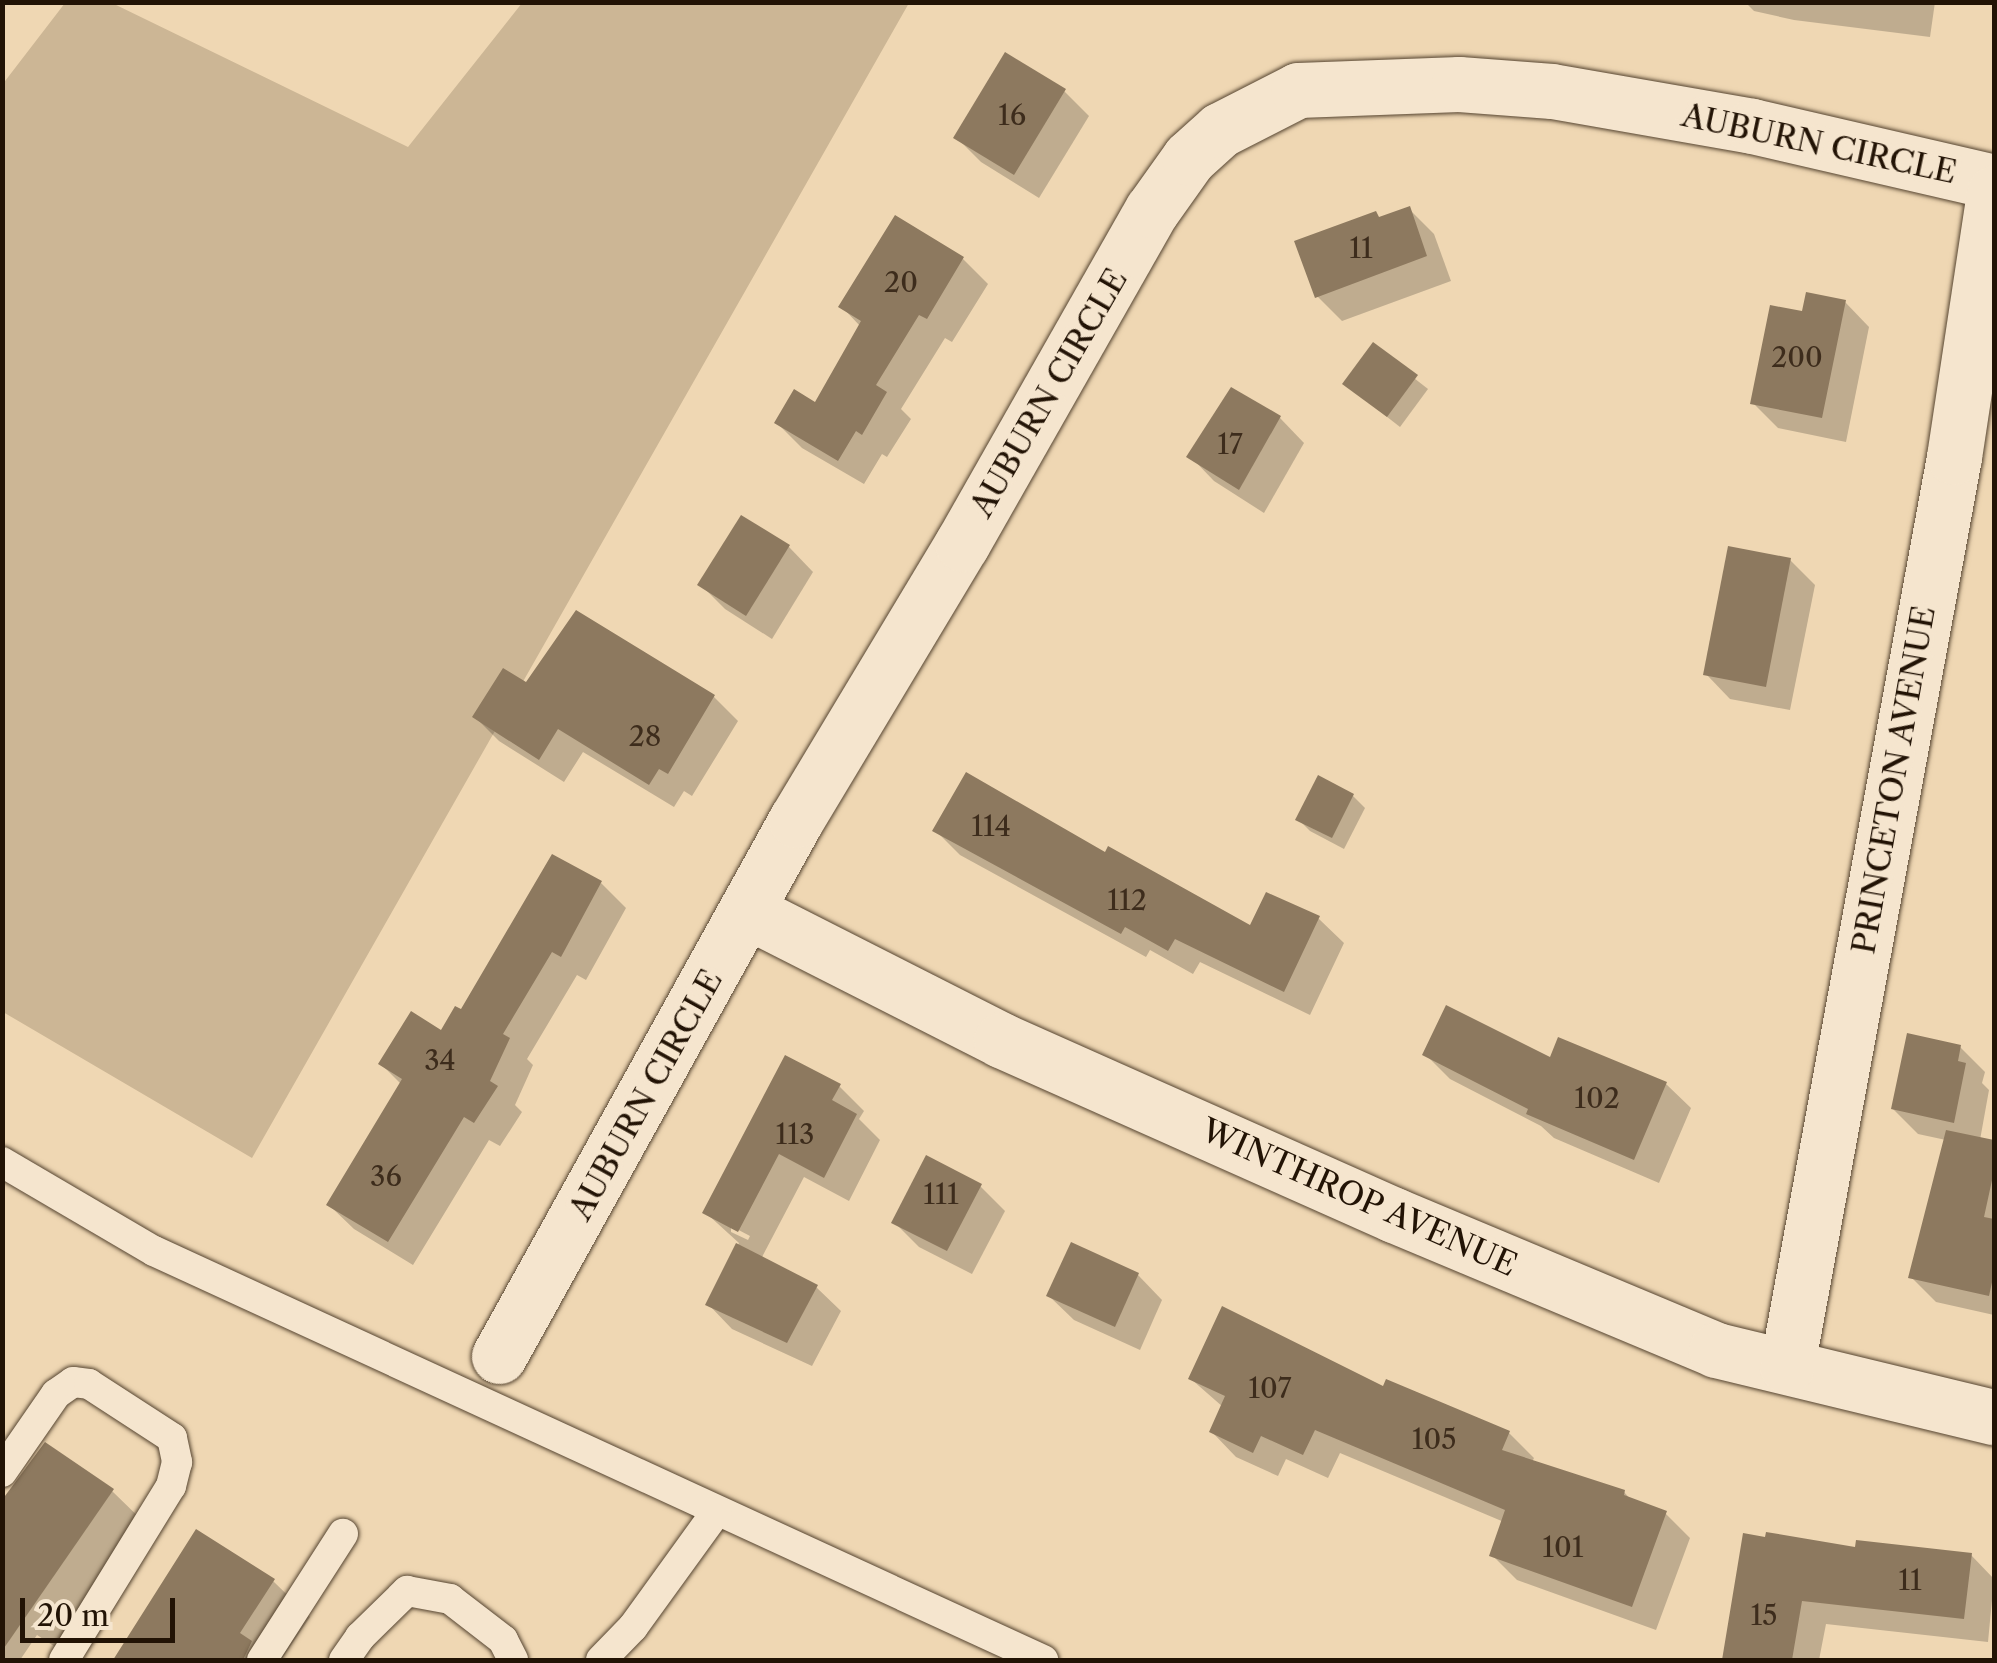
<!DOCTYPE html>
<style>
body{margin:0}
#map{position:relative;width:1997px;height:1663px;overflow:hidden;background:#efd7b3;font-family:"Libre Caslon Text",serif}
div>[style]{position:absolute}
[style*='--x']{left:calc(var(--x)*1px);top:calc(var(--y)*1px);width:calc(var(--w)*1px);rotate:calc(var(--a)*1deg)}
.green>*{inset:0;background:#ccb695}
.shadow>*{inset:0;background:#0003}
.building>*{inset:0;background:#8d795f}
.roads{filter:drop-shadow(0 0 2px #554430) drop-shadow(0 0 2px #554430)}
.service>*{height:30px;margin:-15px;padding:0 15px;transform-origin:15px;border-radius:15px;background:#f5e5ce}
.minor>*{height:55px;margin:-27.5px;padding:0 27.5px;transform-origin:27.5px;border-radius:27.5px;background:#f5e5ce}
span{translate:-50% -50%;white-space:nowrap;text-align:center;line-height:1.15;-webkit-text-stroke:10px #f5e5ce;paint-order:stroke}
.number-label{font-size:28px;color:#3d2c1c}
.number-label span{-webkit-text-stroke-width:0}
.street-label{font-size:32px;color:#221305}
.frame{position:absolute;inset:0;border:5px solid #221305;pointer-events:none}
.scale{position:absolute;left:20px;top:1598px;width:155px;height:45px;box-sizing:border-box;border:5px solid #221305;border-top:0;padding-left:12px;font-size:30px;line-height:35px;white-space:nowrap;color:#221305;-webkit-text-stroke:8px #f5e5ce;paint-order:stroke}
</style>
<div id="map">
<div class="green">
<i style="clip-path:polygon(65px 3px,112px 3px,408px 147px,522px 3px,909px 3px,252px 1158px,3px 1012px,2px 85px)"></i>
</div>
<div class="shadow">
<i style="clip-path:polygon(1935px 2px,1930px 37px,1794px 20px,1754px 11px,1745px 2px)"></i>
<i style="clip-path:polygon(1064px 91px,1089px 116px,1039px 198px,981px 162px,957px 138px)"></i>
<i style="clip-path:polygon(1409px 209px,1434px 234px,1451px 281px,1342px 321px,1317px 296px,1381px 219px)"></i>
<i style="clip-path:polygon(963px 259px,988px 284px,952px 342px,945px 338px,901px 409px,911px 419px,887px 457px,882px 454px,864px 484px,802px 448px,777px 423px,816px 405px,861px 327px,842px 307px)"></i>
<i style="clip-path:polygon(1845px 302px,1869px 327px,1846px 442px,1778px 428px,1753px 403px,1804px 314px)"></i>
<i style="clip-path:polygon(1373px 346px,1428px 389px,1400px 427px,1345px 384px)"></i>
<i style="clip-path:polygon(1232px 391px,1280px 418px,1304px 443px,1264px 513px,1214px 481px,1190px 456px)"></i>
<i style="clip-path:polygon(742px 518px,789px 547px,813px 572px,772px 639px,725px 609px,701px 585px)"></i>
<i style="clip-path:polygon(1790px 560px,1815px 585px,1790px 710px,1730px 699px,1706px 674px)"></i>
<i style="clip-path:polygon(577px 614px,714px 697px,738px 721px,692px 796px,684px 791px,674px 807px,583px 752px,564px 782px,499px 741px,475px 717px,527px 686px)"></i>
<i style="clip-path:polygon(1353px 796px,1365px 808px,1344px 849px,1310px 831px,1298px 819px)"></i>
<i style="clip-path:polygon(935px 830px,1106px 855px,1251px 928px,1319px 919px,1344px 943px,1310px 1015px,1200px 962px,1193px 974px,1150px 950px,1146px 957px,960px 855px)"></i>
<i style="clip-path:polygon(601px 883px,626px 908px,586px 980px,577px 975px,527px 1059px,533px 1065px,515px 1105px,522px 1112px,500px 1146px,489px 1140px,413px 1265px,354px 1229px,329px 1205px,402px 1085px,381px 1064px,442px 1033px)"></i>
<i style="clip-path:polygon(1960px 1047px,1985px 1072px,1982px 1083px,1989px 1090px,1980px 1140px,1994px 1145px,1994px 1315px,1936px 1302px,1911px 1277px,1946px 1140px,1918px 1134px,1893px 1109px)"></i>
<i style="clip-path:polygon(1425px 1054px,1551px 1061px,1666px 1084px,1691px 1108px,1659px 1183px,1554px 1138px,1541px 1126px,1450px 1079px)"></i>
<i style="clip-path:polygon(evenodd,839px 1086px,864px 1111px,859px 1119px,880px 1140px,849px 1201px,804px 1177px,761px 1259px,816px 1287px,841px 1311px,812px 1366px,732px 1329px,708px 1304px,739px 1243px,706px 1213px,839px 1086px,731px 1226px,750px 1236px,748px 1240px,731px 1232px,731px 1226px)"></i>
<i style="clip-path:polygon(980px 1186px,1005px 1211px,972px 1274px,919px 1247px,894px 1222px)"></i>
<i style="clip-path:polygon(1138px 1275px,1162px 1300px,1140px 1350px,1074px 1320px,1049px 1296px)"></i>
<i style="clip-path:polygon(1191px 1379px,1384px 1389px,1509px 1433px,1534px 1458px,1532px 1462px,1624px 1492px,1632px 1501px,1665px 1513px,1690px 1538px,1656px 1630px,1517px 1580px,1492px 1555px,1504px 1522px,1340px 1453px,1328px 1478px,1286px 1459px,1278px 1476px,1236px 1457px,1212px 1432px,1223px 1407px)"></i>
<i style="clip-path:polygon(112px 1491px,149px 1527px,63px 1652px,37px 1635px,20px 1660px,2px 1660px,2px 1507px)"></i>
<i style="clip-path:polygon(197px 1532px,273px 1581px,310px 1617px,281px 1660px,116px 1660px)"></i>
<i style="clip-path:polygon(1745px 1536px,1857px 1550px,1971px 1555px,1994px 1579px,1988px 1642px,1826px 1624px,1819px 1660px,1724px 1660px)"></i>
</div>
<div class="building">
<i style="clip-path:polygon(1005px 52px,1066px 89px,1014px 175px,953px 138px)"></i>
<i style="clip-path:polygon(1410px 206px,1427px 256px,1315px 298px,1294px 241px,1376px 211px,1379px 217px)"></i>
<i style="clip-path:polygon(895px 215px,964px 257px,927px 319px,919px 315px,876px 385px,887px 392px,862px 435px,856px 431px,838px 461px,774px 423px,794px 389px,815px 402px,861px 321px,838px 307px)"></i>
<i style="clip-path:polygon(1806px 292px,1846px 300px,1822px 418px,1750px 404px,1770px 305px,1802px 311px)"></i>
<i style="clip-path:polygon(1373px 342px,1418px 375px,1387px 417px,1342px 384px)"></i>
<i style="clip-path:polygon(1231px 387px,1281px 416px,1239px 490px,1186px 457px)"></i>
<i style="clip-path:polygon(741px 515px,790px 545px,746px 616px,697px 585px)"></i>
<i style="clip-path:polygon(1728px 546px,1791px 558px,1766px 687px,1703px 675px)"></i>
<i style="clip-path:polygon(576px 610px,715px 695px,668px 774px,659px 769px,649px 785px,558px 729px,539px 760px,472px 717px,503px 668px,526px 682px)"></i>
<i style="clip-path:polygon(966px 772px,1105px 852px,1108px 846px,1250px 925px,1266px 892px,1320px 916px,1284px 992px,1175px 939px,1168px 951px,1125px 927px,1121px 934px,932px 831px)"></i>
<i style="clip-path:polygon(1318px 775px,1354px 794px,1332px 838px,1295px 820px)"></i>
<i style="clip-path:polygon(552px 854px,602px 881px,561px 957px,552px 952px,503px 1034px,510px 1038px,490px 1081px,498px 1086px,474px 1123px,464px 1117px,388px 1242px,326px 1205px,402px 1079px,378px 1064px,411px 1011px,441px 1030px,455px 1006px,461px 1009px)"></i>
<i style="clip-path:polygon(1446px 1005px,1550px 1057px,1558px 1037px,1667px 1082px,1634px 1160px,1526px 1114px,1528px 1109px,1422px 1055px)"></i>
<i style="clip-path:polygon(1907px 1033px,1961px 1045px,1958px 1061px,1966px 1063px,1954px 1123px,1891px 1109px)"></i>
<i style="clip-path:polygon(785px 1055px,841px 1084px,832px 1100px,857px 1114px,824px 1178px,779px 1154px,738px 1232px,702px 1213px)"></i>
<i style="clip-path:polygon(1946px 1130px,1994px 1140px,1994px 1171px,1984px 1217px,1994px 1219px,1994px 1273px,1989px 1296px,1908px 1278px)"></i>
<i style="clip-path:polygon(926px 1155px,982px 1184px,947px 1251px,891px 1223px)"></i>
<i style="clip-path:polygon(1071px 1242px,1139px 1273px,1115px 1327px,1046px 1296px)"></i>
<i style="clip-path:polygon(736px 1243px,818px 1285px,787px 1343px,705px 1305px)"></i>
<i style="clip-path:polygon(1222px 1306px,1383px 1386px,1386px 1379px,1510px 1431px,1502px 1450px,1625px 1490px,1624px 1495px,1667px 1511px,1632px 1607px,1489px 1556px,1505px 1510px,1315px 1430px,1303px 1455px,1261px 1436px,1253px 1453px,1209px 1432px,1225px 1396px,1188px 1379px)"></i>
<i style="clip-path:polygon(45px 1442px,114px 1489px,2px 1651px,2px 1500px)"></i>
<i style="clip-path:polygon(196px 1529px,275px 1579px,240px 1633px,252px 1641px,243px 1660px,113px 1660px)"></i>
<i style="clip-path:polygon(1766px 1532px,1855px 1547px,1856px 1540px,1972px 1553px,1964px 1619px,1802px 1601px,1792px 1660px,1722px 1660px,1743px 1533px,1765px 1537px)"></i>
</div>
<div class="roads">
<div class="service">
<i style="--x:2;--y:1162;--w:176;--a:30.4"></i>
<i style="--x:154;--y:1251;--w:979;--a:24.71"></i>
<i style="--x:2;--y:1472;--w:95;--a:-55.3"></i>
<i style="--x:56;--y:1394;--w:21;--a:-35"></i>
<i style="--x:73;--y:1382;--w:16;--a:7"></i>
<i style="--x:89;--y:1384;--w:99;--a:33"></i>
<i style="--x:172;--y:1438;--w:25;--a:78"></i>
<i style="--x:177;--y:1462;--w:25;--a:104"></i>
<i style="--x:171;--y:1486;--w:204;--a:121.6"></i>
<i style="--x:262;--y:1660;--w:150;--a:-57.3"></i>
<i style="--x:344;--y:1660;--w:28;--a:-55"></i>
<i style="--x:360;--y:1637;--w:66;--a:-44.4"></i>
<i style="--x:407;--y:1591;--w:44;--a:10.5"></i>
<i style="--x:450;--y:1599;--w:67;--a:37.7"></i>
<i style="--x:503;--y:1640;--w:22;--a:63"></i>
<i style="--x:601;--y:1660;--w:46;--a:-45.9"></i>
<i style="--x:633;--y:1627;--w:143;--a:-54.1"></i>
</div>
<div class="minor">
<i style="--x:749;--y:912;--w:283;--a:26.9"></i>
<i style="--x:1001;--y:1040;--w:430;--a:24"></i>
<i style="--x:1394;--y:1215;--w:349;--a:22.7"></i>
<i style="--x:1716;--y:1350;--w:286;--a:13.6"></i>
<i style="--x:499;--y:1356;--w:613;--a:-61.01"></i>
<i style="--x:796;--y:820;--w:322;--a:-59"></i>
<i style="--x:962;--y:544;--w:384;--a:-60.4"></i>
<i style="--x:1152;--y:210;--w:64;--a:-54.6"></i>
<i style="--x:1189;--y:158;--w:42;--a:-42.1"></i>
<i style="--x:1220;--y:130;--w:88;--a:-27.1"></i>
<i style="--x:1298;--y:90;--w:161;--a:-2.1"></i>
<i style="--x:1459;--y:84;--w:93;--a:4.3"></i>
<i style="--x:1552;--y:91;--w:203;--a:9.9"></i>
<i style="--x:1752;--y:126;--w:248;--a:13"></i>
<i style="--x:1787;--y:1366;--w:924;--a:-79.59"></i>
<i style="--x:1954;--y:457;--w:267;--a:-81.4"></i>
</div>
</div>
<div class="number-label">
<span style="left:1012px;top:115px">16</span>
<span style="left:1361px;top:248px">11</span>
<span style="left:901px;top:282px">20</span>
<span style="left:1797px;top:357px">200</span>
<span style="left:1230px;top:444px">17</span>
<span style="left:645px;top:736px">28</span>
<span style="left:991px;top:826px">114</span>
<span style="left:1127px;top:900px">112</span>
<span style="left:440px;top:1060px">34</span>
<span style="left:1597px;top:1098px">102</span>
<span style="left:795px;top:1134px">113</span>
<span style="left:386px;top:1176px">36</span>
<span style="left:941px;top:1194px">111</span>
<span style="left:1270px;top:1388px">107</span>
<span style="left:1434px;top:1439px">105</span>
<span style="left:1563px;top:1547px">101</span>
<span style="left:1910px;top:1580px">11</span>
<span style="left:1764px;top:1615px">15</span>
</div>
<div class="street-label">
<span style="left:1819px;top:144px;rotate:12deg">AUBURN CIRCLE</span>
<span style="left:1049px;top:393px;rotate:-60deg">AUBURN CIRCLE</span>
<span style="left:1894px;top:780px;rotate:-80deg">PRINCETON AVENUE</span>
<span style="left:646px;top:1095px;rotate:-61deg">AUBURN CIRCLE</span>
<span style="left:1359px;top:1198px;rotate:24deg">WINTHROP AVENUE</span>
</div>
<div class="frame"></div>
<div class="scale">20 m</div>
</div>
